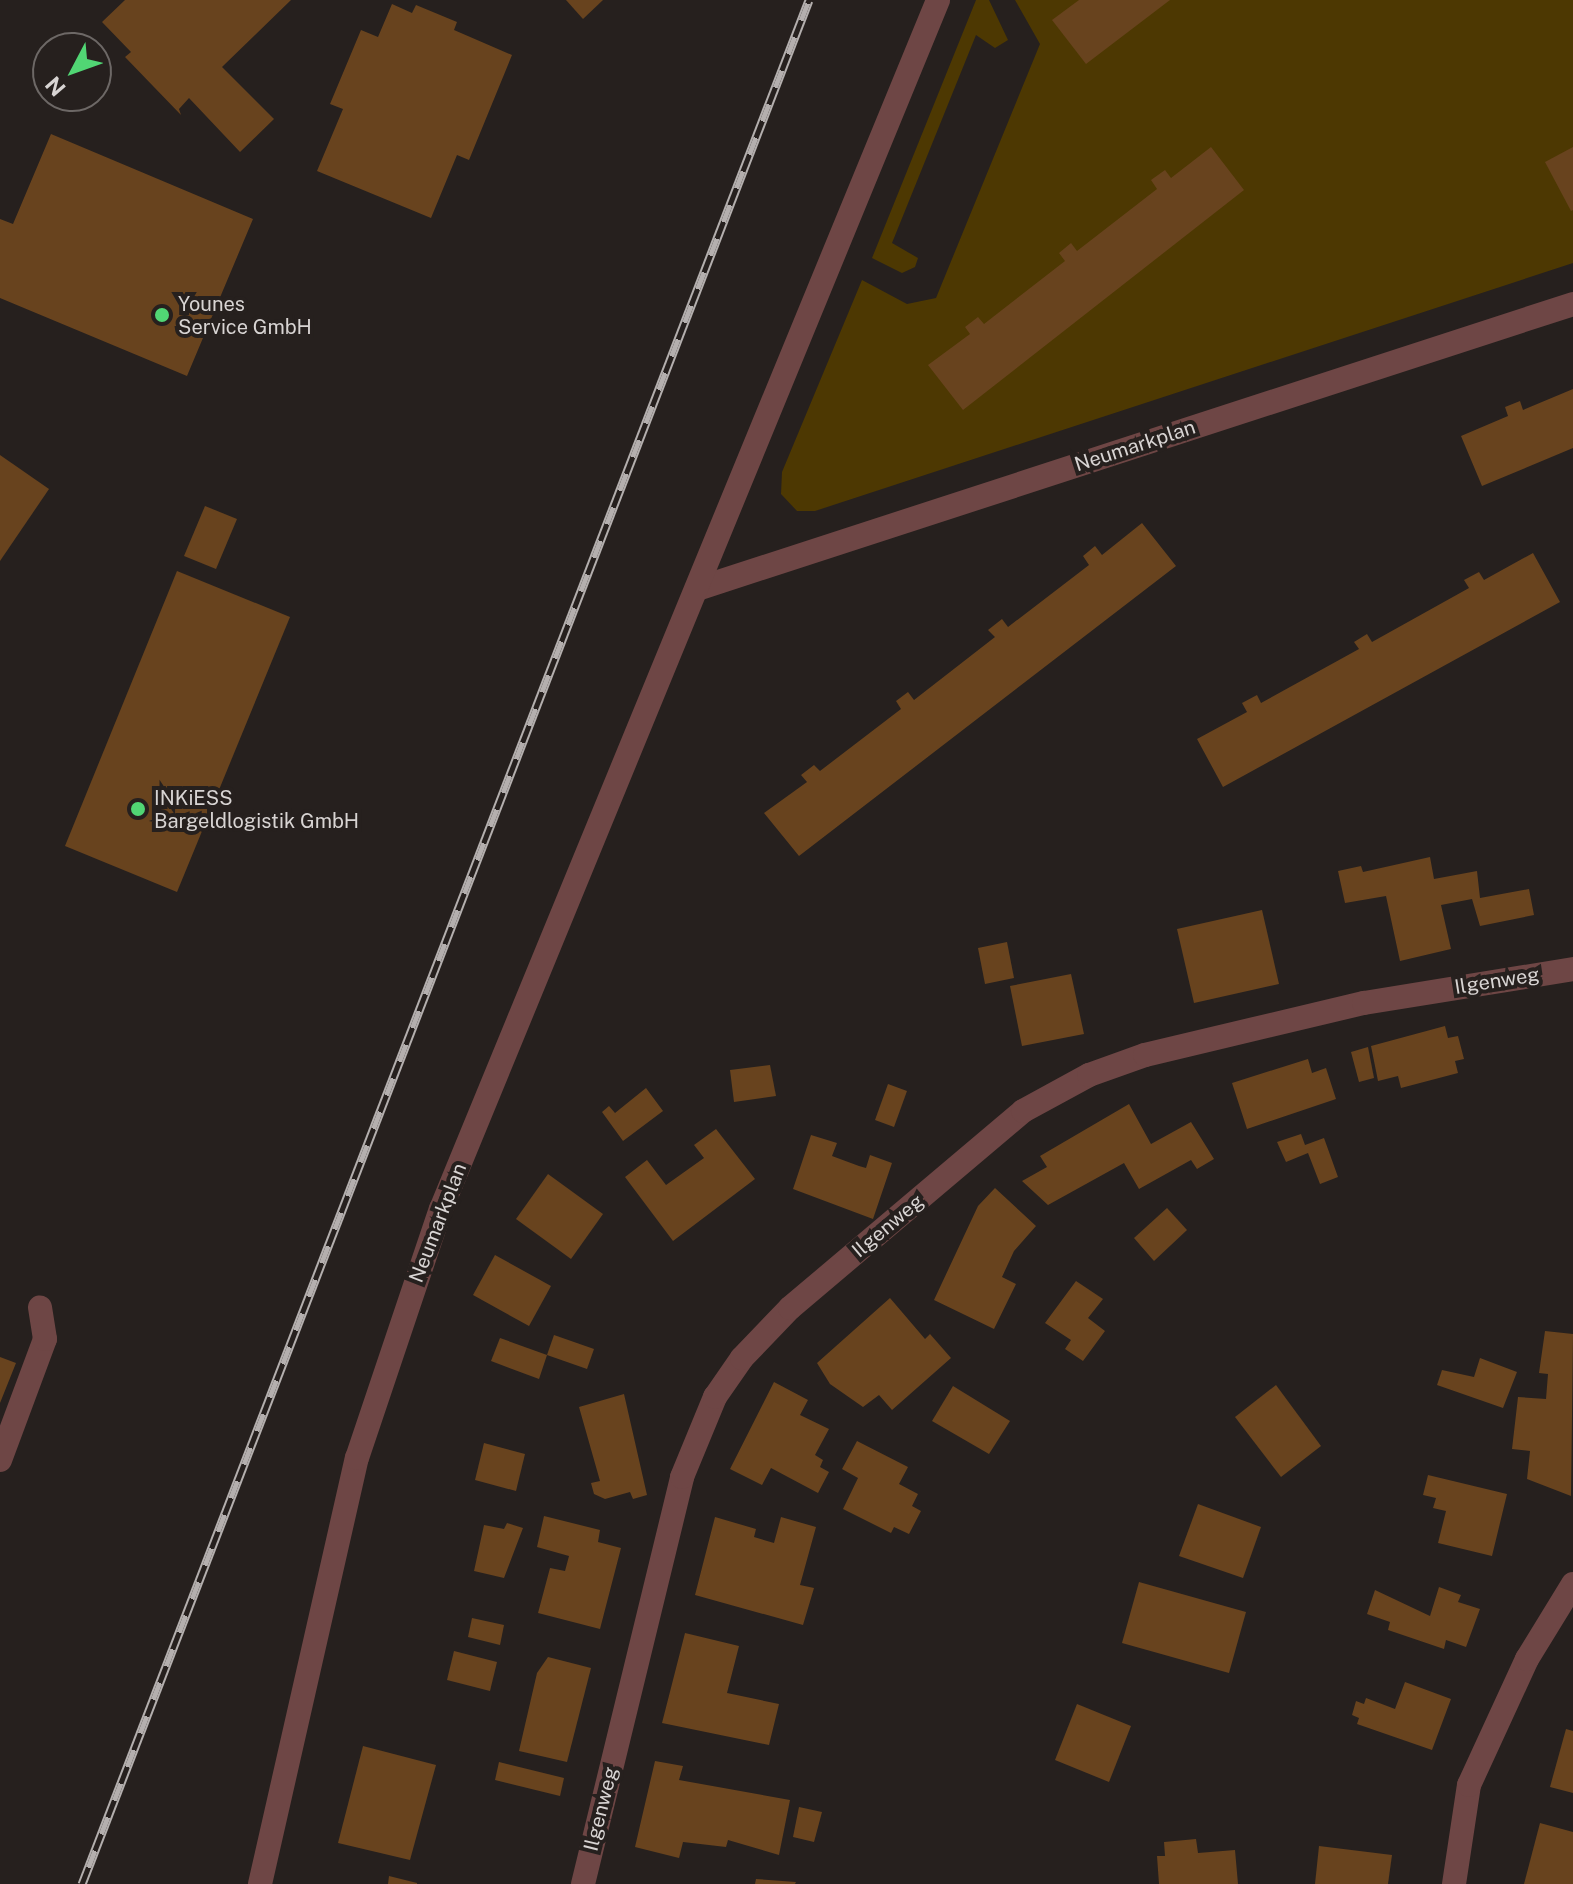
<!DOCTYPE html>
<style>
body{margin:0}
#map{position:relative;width:1573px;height:1884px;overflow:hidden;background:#26201e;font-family:"Public Sans",sans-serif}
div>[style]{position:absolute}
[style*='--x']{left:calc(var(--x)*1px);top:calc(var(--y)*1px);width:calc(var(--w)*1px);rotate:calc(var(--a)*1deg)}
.green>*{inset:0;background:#4d3802}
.building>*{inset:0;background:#68431e}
.lane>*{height:24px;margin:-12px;padding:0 12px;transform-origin:12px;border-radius:12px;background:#6e4645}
.street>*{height:24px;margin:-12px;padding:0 12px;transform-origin:12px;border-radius:12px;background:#6e4645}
.rail>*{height:9px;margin-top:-4.5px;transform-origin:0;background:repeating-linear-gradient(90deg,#26201e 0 18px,#b4afae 0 36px);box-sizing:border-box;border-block:2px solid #b4afae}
.dots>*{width:22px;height:22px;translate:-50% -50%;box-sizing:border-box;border:4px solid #26201e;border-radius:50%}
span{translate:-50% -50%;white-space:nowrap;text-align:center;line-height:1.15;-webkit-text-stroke:8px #26201e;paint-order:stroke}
.poi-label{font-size:20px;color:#d8d4d3}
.left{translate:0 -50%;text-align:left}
.street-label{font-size:20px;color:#d8d4d3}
.north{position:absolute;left:32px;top:32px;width:80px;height:80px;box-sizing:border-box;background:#26201e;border:2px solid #6d6866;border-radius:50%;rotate:229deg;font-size:22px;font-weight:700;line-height:32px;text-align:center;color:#d8d4d3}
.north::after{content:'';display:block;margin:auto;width:28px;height:36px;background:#51d674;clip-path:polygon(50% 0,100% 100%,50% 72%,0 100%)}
</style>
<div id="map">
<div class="green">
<i style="clip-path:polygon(976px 0,989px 0,1008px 40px,995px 48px,976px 35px,892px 243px,918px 258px,915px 267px,902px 273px,872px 258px)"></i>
<i style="clip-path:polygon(1015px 0,1573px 0,1573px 263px,815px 511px,797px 511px,781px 494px,782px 472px,862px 280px,907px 304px,936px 298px,1040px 44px)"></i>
</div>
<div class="building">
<i style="clip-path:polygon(125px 0,291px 0,222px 67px,274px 119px,240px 152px,189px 98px,179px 109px,181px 115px,125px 57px,131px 52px,102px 22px)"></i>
<i style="clip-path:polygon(566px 0,603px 0,583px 19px)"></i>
<i style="clip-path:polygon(1079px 0,1170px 0,1086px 64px,1052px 20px)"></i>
<i style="clip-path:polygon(392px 4px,412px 13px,416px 5px,457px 22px,454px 30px,512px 55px,469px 160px,457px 155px,431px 218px,317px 171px,343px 109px,330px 104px,361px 30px,378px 37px)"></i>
<i style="clip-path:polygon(51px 134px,253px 219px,187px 376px,0 298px,0 219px,13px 224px)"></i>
<i style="clip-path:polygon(1211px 147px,1244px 190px,963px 410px,928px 365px,970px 334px,965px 327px,978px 317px,984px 324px,1065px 261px,1059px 253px,1071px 243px,1077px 251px,1157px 189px,1151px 180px,1165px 170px,1171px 178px)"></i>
<i style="clip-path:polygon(1573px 147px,1573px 210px,1571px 211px,1545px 162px)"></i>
<i style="clip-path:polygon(1573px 389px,1573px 448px,1482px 486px,1461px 436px,1508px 416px,1505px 407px,1520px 401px,1523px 410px)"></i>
<i style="clip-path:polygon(0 455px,49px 489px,0 561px)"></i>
<i style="clip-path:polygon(205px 506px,237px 519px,216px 569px,184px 556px)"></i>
<i style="clip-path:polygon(1142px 523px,1176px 566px,799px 856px,764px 813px,807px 782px,801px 775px,814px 765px,820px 771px,901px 709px,896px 701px,908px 692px,914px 700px,995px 637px,988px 630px,1002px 619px,1008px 627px,1089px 565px,1083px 556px,1095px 546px,1102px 555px)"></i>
<i style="clip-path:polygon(1533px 553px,1560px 602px,1223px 787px,1197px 739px,1247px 712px,1242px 703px,1257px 695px,1261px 703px,1359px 649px,1354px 642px,1367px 634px,1372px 642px,1469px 588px,1464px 580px,1479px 572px,1484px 580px)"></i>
<i style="clip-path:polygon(177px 571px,290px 617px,177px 892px,65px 846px)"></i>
<i style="clip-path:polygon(1430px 857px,1434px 879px,1477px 871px,1480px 898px,1529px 889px,1534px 915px,1480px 926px,1472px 899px,1441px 905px,1451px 949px,1400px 961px,1386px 896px,1345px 903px,1338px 871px,1361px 866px,1363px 872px)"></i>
<i style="clip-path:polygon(1262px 910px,1279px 984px,1194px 1003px,1177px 929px)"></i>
<i style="clip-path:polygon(1007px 942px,1014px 978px,985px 984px,978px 948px)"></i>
<i style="clip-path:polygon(1071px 974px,1084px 1034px,1022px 1046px,1010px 986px)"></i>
<i style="clip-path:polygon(1445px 1026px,1448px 1038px,1458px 1036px,1464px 1059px,1455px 1061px,1458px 1073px,1401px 1088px,1398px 1076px,1378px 1081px,1371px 1046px)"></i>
<i style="clip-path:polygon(1368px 1047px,1374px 1078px,1359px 1082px,1351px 1052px)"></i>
<i style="clip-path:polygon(1308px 1059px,1312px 1073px,1326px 1068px,1336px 1099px,1247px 1129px,1232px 1083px)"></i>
<i style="clip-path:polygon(770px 1065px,776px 1096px,734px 1102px,730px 1070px)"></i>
<i style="clip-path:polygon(888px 1084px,907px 1091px,894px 1127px,875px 1120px)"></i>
<i style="clip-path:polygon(646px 1088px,663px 1111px,623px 1141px,602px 1112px,609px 1106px,615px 1113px)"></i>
<i style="clip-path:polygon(1129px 1104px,1151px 1144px,1191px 1122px,1214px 1159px,1197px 1169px,1191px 1160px,1139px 1189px,1124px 1163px,1048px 1205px,1022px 1181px,1047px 1167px,1040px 1156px)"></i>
<i style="clip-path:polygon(716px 1129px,755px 1179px,673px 1241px,625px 1177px,647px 1160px,666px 1185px,704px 1158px,694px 1145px)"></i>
<i style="clip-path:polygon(1301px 1134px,1305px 1145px,1324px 1138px,1338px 1177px,1320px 1184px,1308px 1153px,1286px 1162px,1277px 1142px)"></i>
<i style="clip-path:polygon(811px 1135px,837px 1143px,832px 1156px,859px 1166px,866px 1168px,870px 1155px,892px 1163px,873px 1219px,793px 1189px)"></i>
<i style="clip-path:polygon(548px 1174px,603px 1214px,571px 1259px,516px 1219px)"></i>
<i style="clip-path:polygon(995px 1188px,1036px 1226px,1014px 1251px,1002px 1277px,1016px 1284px,994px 1329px,934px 1300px,978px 1206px)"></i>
<i style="clip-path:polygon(1167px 1208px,1187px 1230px,1154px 1261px,1134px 1238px)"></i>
<i style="clip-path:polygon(495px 1255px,551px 1286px,529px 1326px,473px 1295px)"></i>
<i style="clip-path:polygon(1076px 1281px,1103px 1299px,1088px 1318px,1105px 1331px,1083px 1361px,1065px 1349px,1071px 1340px,1045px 1323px)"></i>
<i style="clip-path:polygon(890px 1298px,925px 1339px,930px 1334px,951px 1358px,892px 1410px,879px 1395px,863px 1407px,830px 1384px,817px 1363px)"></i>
<i style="clip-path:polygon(1545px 1331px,1573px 1334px,1571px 1496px,1527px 1479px,1530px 1451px,1512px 1449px,1518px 1397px,1546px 1399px,1548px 1374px,1539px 1373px)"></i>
<i style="clip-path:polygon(554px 1335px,594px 1349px,587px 1369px,547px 1355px)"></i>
<i style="clip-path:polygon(500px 1338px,547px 1355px,539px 1379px,491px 1361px)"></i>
<i style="clip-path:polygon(0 1357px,16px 1363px,0 1403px)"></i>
<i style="clip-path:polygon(1480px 1358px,1517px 1372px,1503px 1408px,1437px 1385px,1442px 1370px,1474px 1377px)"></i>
<i style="clip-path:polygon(774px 1382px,808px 1400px,800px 1415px,829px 1429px,815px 1455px,823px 1460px,820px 1467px,829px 1472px,818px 1493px,771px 1468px,762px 1485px,730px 1469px)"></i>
<i style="clip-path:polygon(1276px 1385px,1321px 1446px,1281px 1477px,1235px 1417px)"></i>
<i style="clip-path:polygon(953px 1386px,1010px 1421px,989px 1454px,932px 1421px)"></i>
<i style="clip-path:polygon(624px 1394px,647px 1495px,633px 1499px,630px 1492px,605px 1499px,594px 1494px,591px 1483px,600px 1481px,579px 1407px)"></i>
<i style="clip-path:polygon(857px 1441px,908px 1467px,899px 1484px,918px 1494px,912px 1506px,921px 1511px,909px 1534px,894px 1527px,891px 1533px,843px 1509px,858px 1478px,842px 1469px)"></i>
<i style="clip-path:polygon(484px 1443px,525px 1454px,516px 1491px,475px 1480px)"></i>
<i style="clip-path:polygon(1428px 1475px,1507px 1494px,1492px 1556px,1438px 1543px,1446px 1511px,1433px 1508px,1436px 1498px,1423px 1495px)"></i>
<i style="clip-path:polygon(1198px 1504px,1261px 1527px,1243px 1578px,1179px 1556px)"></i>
<i style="clip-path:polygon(544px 1516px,600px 1530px,598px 1542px,621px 1548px,600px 1629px,538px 1613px,550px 1568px,565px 1571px,569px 1556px,537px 1547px)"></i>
<i style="clip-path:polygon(715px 1517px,756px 1529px,754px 1537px,774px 1543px,781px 1517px,816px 1527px,800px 1585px,814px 1588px,803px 1625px,695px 1595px)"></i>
<i style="clip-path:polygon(507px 1523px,523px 1528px,504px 1578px,474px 1571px,484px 1525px,504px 1529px)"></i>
<i style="clip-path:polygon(1139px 1582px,1246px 1612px,1229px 1673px,1122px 1643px)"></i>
<i style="clip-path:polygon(1439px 1587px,1461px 1595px,1458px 1602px,1480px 1609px,1466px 1647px,1446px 1640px,1444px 1649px,1388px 1630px,1390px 1622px,1367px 1614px,1375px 1590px,1430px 1616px)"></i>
<i style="clip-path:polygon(472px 1618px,504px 1625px,500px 1645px,468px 1637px)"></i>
<i style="clip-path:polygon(685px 1633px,739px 1646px,727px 1693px,779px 1704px,769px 1745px,662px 1723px)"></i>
<i style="clip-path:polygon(454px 1651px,497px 1662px,490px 1691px,447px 1680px)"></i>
<i style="clip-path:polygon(548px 1657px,591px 1668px,567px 1762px,519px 1751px,537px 1673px)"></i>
<i style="clip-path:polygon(1405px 1682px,1451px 1699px,1432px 1750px,1357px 1724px,1359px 1718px,1352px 1715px,1356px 1701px,1364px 1704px,1366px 1698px,1395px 1709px)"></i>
<i style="clip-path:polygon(1077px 1704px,1131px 1726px,1109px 1782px,1055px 1760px)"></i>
<i style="clip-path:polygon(1566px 1729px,1573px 1731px,1573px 1793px,1550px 1787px)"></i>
<i style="clip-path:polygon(363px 1746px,436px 1765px,410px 1860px,338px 1843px)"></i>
<i style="clip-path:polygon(655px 1761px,683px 1766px,679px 1780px,790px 1800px,779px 1855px,728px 1840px,726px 1847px,683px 1842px,679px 1858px,635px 1847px)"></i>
<i style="clip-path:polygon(499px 1762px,564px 1778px,560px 1796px,495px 1780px)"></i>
<i style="clip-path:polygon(799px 1807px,822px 1812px,814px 1842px,793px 1837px)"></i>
<i style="clip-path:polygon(1540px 1823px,1573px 1832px,1573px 1884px,1524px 1884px)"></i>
<i style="clip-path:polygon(1196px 1839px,1198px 1853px,1235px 1850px,1238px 1884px,1159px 1884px,1157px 1856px,1165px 1856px,1164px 1842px)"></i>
<i style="clip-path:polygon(1319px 1846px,1392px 1855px,1388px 1884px,1315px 1884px)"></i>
<i style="clip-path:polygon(389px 1876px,417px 1883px,417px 1884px,388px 1884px)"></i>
<i style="clip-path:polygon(756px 1879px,796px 1882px,795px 1884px,755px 1884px)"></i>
</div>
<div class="lane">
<i style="--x:0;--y:1460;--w:129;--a:-69.6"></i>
<i style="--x:45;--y:1339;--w:32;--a:-99"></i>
<i style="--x:583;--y:1884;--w:419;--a:-76.3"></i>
<i style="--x:682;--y:1477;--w:87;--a:-67.6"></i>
<i style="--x:715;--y:1397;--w:47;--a:-55.3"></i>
<i style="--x:742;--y:1358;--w:69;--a:-46.2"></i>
<i style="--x:790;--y:1308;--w:305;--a:-40.2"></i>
<i style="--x:1023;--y:1111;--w:75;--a:-28.6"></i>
<i style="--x:1089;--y:1075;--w:59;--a:-19.7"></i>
<i style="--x:1145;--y:1055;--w:225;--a:-13.4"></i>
<i style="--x:1364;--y:1003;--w:212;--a:-9.2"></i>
</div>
<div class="street">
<i style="--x:697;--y:589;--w:921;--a:-18.02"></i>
<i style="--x:260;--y:1884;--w:437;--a:-77.2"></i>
<i style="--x:357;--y:1458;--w:263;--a:-71.4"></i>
<i style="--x:441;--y:1209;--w:1307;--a:-67.65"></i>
<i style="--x:1454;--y:1884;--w:100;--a:-81.4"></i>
<i style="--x:1469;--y:1785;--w:139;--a:-65.3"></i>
<i style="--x:1527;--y:1659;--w:88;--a:-58.5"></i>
</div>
<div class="rail">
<i style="--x:82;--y:1884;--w:2019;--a:-68.9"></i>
</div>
<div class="dots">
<i style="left:162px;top:315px;background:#51d674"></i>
<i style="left:138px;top:809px;background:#51d674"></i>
</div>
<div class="poi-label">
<span class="left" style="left:178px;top:316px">Younes<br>Service GmbH</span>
<span class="left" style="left:154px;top:810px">INKiESS<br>Bargeldlogistik GmbH</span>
</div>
<div class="street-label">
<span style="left:1135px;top:446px;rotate:-18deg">Neumarkplan</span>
<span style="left:1497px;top:981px;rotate:-9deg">Ilgenweg</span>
<span style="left:438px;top:1223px;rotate:-69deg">Neumarkplan</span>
<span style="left:888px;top:1226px;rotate:-40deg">Ilgenweg</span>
<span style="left:601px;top:1809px;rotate:-76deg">Ilgenweg</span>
</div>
<div class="north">N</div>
</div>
